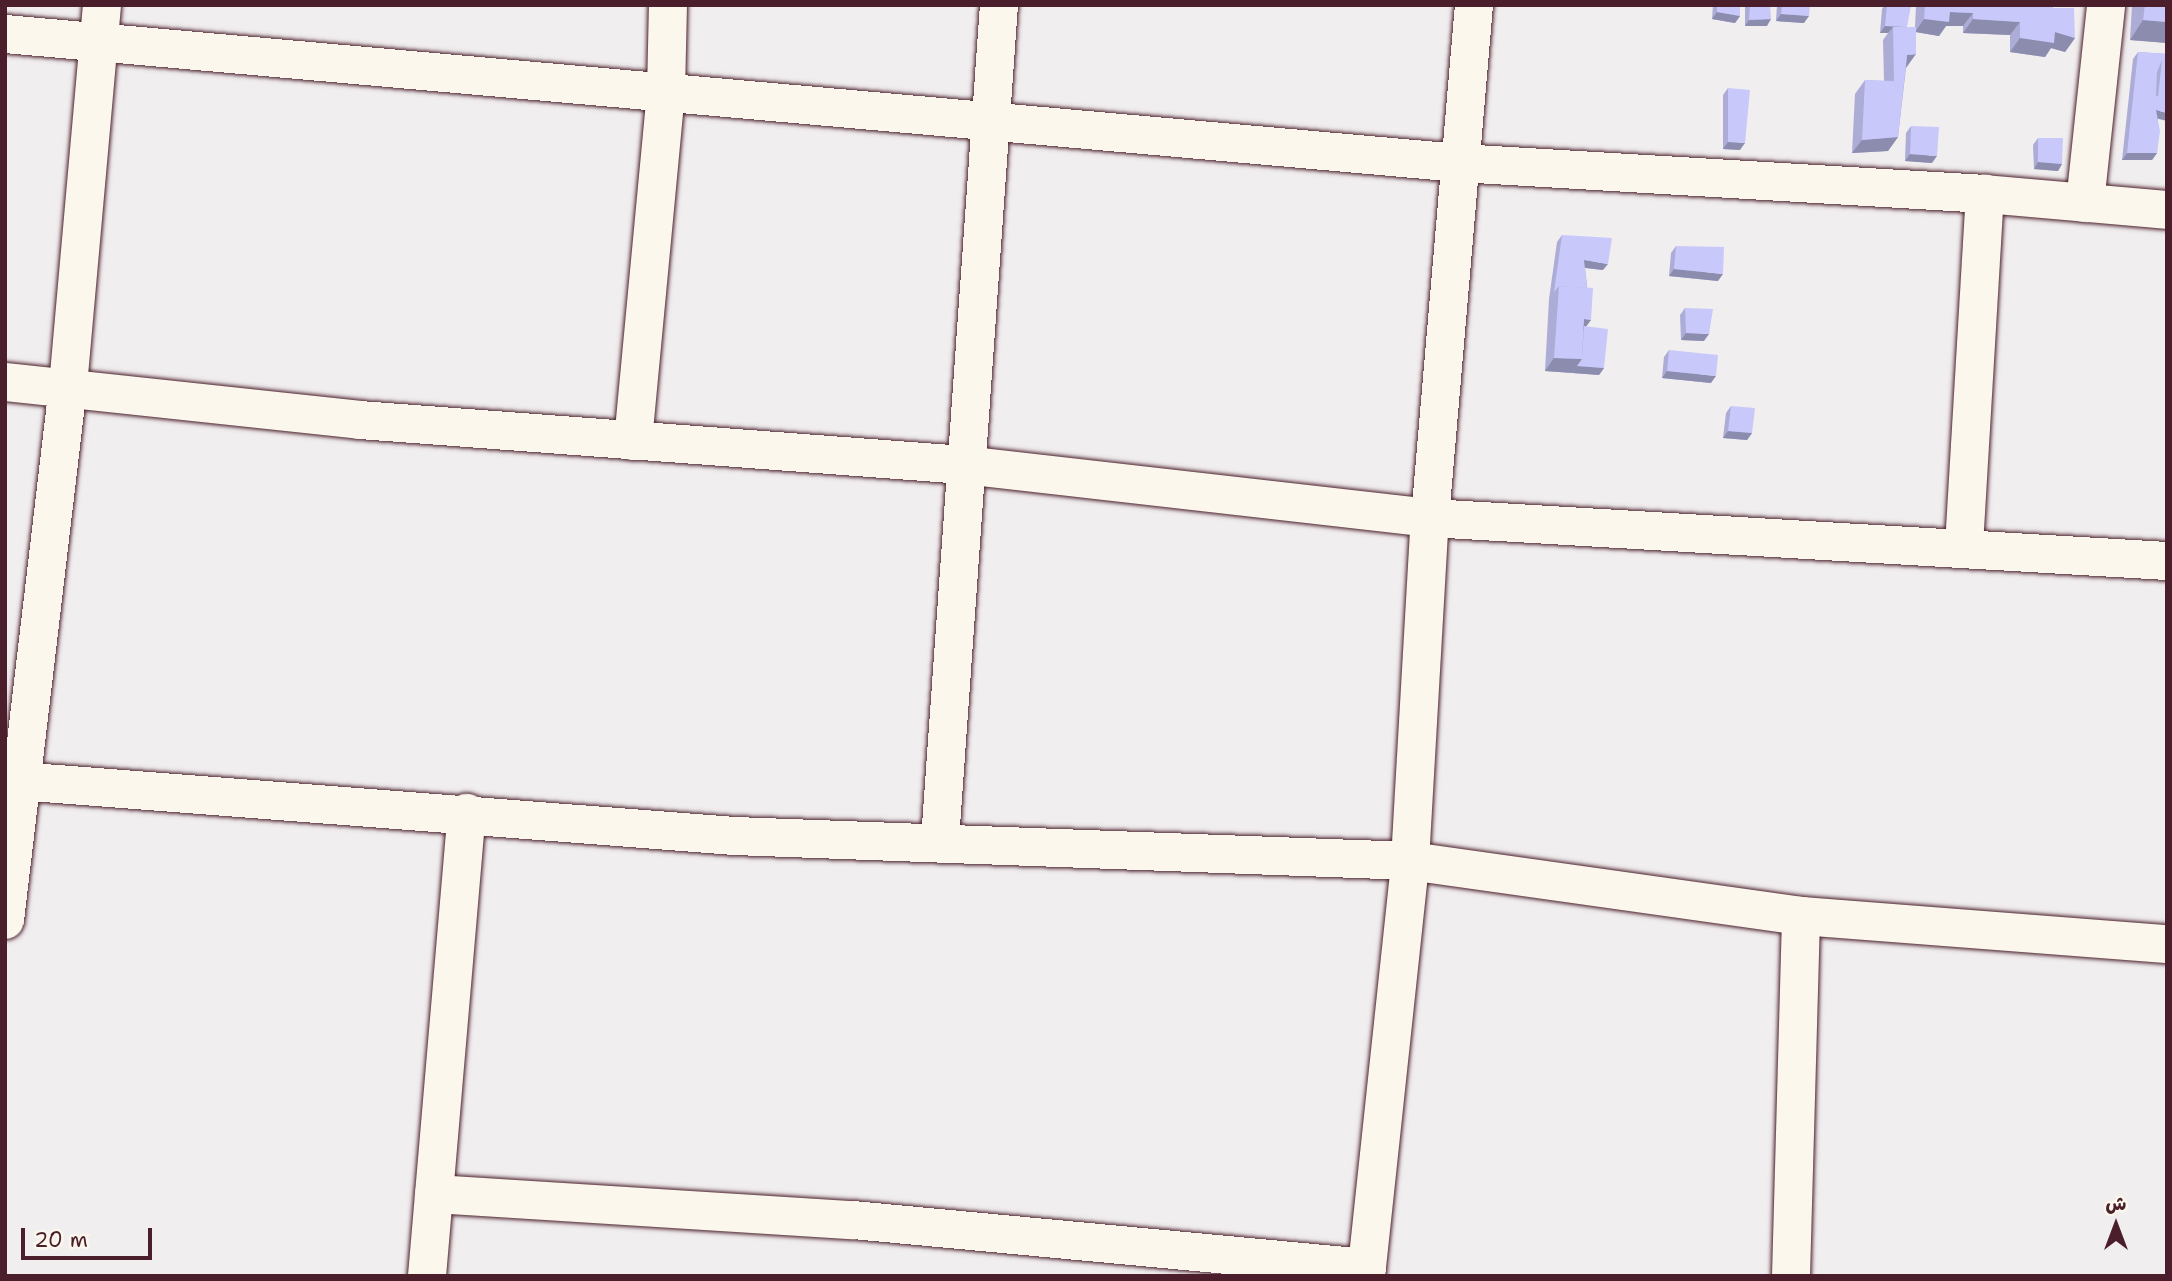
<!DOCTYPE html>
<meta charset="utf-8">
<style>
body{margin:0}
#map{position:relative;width:2172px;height:1281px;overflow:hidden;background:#f1eeef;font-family:"Shantell Sans","Playpen Sans Arabic",sans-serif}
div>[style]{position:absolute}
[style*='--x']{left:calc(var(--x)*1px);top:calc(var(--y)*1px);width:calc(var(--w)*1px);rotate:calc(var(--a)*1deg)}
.roads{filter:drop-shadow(0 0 2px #4a1f2b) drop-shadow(0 0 2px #4a1f2b)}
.street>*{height:38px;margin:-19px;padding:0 19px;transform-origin:19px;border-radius:19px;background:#fbf7ec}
.secondary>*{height:38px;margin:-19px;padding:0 19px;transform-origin:19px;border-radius:19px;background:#fbf7ec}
.wall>*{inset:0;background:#acacd7}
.shaded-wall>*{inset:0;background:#8c8caf}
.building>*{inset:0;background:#c8c8fa}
span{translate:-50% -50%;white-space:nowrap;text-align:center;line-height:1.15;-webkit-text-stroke:5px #fbf7ec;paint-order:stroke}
.frame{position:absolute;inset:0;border:7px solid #4a1f2b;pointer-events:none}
.north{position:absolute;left:2081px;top:1190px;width:70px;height:70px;-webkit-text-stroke:5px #fbf7ec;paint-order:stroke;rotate:0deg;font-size:19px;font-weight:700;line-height:28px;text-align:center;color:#4a1f2b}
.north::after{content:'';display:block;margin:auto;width:24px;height:32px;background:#4a1f2b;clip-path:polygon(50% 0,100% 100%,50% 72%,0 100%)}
.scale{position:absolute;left:21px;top:1228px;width:131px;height:32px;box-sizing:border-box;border:4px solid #4a1f2b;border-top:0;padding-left:9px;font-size:21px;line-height:24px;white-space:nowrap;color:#4a1f2b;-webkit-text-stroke:5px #fbf7ec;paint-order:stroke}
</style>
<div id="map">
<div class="roads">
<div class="street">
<i style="--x:5;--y:34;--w:1460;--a:5.07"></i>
<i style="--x:1459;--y:163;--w:527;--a:3.37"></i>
<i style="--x:1985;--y:194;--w:183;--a:5"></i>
<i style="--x:2085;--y:203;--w:199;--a:-83.9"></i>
<i style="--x:5;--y:382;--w:357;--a:6.1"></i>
<i style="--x:360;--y:420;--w:606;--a:4.26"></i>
<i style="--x:964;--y:465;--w:469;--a:6.5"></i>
<i style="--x:1430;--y:518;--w:738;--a:3.34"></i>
<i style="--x:633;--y:441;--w:351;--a:-84.6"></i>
<i style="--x:666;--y:92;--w:87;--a:-88.7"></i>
<i style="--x:1964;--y:546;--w:353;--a:-86.6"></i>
<i style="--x:5;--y:780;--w:732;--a:4.39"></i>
<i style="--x:735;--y:836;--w:675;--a:2.12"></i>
<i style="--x:1410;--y:861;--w:395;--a:8"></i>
<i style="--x:1801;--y:916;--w:367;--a:4.4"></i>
<i style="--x:940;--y:840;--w:837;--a:-85.96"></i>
<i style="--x:5;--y:920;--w:538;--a:-83.27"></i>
<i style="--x:68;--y:386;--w:383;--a:-84.9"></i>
<i style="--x:434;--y:1194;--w:420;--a:3.6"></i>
<i style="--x:853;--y:1220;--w:516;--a:5.34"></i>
<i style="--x:427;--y:1276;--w:465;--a:-85.1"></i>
<i style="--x:1791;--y:1276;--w:360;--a:-88.4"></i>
</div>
<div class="secondary">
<i style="--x:1366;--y:1276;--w:417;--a:-83.9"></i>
<i style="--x:1410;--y:861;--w:344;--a:-86.7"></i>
<i style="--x:1430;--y:518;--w:515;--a:-85.1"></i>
</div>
</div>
<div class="wall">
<i style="clip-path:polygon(1713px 5px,1740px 5px,1740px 16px,1735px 23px,1712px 19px)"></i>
<i style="clip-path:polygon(1745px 5px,1770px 5px,1767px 26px,1745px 26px)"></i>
<i style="clip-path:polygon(1777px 5px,1810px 5px,1804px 23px,1776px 21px)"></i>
<i style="clip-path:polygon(1885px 5px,1911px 5px,1906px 27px,1915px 27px,1916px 5px,2052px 5px,2053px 8px,2075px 38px,2065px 52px,2051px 48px,2045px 57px,2010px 52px,2010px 35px,1963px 33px,1963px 26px,1946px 26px,1939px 36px,1916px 32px,1906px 68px,1898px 137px,1888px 151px,1852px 153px,1855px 94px,1865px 80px,1884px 81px,1883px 40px,1888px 33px,1880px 33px,1882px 9px)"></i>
<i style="clip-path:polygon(2132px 5px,2167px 5px,2167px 43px,2130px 40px)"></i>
<i style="clip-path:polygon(2138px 52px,2167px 54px,2158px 119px,2157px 153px,2152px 160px,2122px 160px,2133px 59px)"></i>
<i style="clip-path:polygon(1728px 88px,1740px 150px,1723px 149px,1723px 95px)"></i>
<i style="clip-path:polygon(1911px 126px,1932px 163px,1905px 161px,1906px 133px)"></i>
<i style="clip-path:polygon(2038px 138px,2062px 164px,2058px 171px,2034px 169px,2033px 145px)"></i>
<i style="clip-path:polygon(1562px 235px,1603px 270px,1585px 268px,1591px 320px,1586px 326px,1604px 368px,1599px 375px,1545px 371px,1549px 299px,1557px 242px)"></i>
<i style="clip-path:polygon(1676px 246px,1718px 281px,1669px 276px,1671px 253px)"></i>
<i style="clip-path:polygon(1685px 308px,1704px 341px,1681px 340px,1680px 315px)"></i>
<i style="clip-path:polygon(1669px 350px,1711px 383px,1662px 378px,1664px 357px)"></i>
<i style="clip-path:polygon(1731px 406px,1752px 433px,1747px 440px,1723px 438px,1726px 413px)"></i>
</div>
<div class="shaded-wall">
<i style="clip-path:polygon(1717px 12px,1740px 16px,1735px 23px,1712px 19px)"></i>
<i style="clip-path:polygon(1950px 12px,1973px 13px,1963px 26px,1946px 26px,1939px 36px,1915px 32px,1924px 19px)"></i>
<i style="clip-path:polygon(1781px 14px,1809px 16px,1804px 23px,1776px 21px)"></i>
<i style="clip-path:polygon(1771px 19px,1767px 26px,1745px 26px,1749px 20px)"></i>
<i style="clip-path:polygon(1973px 19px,2020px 22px,2010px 35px,1963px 33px)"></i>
<i style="clip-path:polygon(2143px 20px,2167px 22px,2167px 43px,2130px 40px)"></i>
<i style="clip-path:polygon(1885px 26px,1907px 27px,1893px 27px,1888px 33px,1880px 33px)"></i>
<i style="clip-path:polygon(2055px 32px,2075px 38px,2065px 52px,2051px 48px,2045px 57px,2010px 52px,2020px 38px)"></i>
<i style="clip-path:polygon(1916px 54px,1906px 68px,1907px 55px)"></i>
<i style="clip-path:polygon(2156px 110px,2167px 113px,2167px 121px,2151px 117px)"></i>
<i style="clip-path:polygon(1898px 137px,1888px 151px,1852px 153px,1862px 140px)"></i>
<i style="clip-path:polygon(1728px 142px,1745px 143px,1740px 150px,1723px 149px)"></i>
<i style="clip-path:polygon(2127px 153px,2157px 153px,2152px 160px,2122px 160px)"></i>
<i style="clip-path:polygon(1910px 154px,1937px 156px,1932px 163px,1905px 161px)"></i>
<i style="clip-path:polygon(2038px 162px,2062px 164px,2058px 171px,2034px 169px)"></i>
<i style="clip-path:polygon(1584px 260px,1608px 264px,1603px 270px,1579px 267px)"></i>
<i style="clip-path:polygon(1674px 269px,1723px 274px,1718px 281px,1669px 276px)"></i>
<i style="clip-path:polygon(1584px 319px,1591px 320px,1582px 332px)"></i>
<i style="clip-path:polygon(1686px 333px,1709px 334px,1704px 341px,1681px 340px)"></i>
<i style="clip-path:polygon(1554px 358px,1582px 359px,1573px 373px,1545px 371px)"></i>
<i style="clip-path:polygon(1577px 366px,1604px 368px,1599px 375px,1573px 373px)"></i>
<i style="clip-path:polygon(1667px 371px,1716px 376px,1711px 383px,1662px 378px)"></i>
<i style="clip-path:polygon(1728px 431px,1752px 433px,1747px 440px,1723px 438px)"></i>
</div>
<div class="building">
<i style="clip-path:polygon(1717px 5px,1740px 5px,1740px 16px,1717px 12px)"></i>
<i style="clip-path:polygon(1750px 5px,1770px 5px,1771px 19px,1749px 20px)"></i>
<i style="clip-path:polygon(1782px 5px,1810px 5px,1809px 16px,1781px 14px)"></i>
<i style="clip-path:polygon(1887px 5px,1911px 5px,1907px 27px,1885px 26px)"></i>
<i style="clip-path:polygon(1925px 5px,2052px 5px,2053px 8px,2074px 8px,2075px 38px,2055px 32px,2054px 43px,2020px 38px,2020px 22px,1973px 19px,1973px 13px,1950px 12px,1949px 22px,1924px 19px)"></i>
<i style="clip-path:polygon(2145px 5px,2167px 5px,2167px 22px,2143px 20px)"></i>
<i style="clip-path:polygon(1893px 27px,1916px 27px,1916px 54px,1907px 55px,1898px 137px,1862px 140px,1865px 80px,1894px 81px)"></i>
<i style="clip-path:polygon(evenodd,2138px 52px,2167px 54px,2167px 113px,2156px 110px,2160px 131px,2157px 153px,2127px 153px,2138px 52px,2162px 60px,2158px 96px,2156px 96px,2157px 72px,2162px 60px)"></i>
<i style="clip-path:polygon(1728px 88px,1750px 90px,1745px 143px,1728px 142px)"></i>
<i style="clip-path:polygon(1911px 126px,1939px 127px,1937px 156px,1910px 154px)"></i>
<i style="clip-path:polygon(2038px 138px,2063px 138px,2062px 164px,2038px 162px)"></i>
<i style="clip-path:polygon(1562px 235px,1612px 238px,1608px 264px,1584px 260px,1587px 288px,1559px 286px,1554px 292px)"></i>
<i style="clip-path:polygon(1676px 246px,1724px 247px,1723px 274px,1674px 269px)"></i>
<i style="clip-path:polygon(1559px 286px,1593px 288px,1591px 320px,1584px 319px,1582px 359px,1554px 358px)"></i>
<i style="clip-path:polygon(1685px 308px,1713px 309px,1709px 334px,1686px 333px)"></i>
<i style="clip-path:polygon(1584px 326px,1608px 329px,1604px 368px,1577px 366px,1582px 359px)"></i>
<i style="clip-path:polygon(1669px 350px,1718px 355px,1716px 376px,1667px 371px)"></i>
<i style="clip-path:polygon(1731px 406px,1755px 408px,1752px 433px,1728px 431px)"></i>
</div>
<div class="frame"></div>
<div class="north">ش</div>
<div class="scale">20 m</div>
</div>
